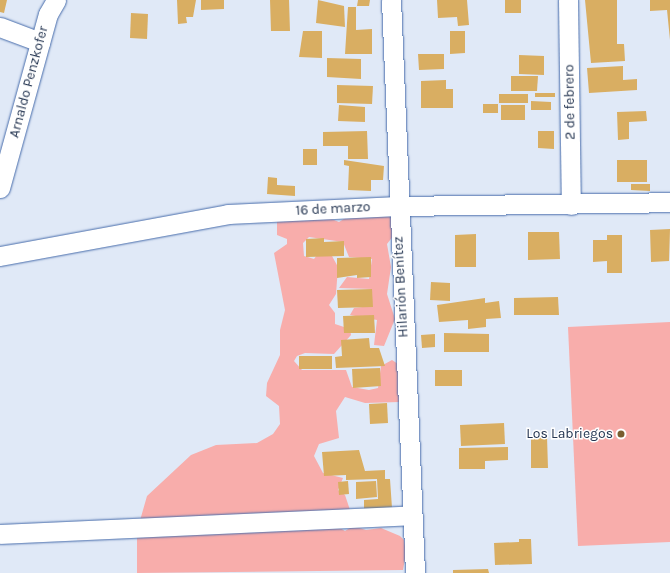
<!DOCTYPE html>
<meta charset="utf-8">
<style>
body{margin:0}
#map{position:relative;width:670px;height:573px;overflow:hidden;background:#e0e9f7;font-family:Karla,sans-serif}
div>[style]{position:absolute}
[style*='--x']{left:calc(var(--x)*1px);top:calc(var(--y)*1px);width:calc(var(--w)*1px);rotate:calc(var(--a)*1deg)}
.green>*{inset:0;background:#f8adab}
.building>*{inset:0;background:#d9ae62}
.roads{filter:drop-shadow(0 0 1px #476cab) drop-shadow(0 0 1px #476cab)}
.minor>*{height:19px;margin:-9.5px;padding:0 9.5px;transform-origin:9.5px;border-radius:9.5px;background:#fff}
.dots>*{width:11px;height:11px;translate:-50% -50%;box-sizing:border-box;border:2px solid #fff;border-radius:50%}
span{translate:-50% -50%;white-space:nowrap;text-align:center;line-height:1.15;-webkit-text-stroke:3px #fff;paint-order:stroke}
.street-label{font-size:14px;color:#243551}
.poi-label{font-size:14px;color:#243551}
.right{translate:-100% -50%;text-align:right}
</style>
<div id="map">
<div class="green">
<i style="clip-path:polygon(392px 214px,394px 235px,387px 244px,391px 267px,387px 294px,395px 319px,384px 346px,374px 345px,377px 320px,350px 315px,354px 308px,371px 306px,372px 289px,339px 288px,347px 277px,369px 279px,372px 259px,349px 257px,343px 242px,309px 237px,303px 243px,304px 256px,314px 259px,317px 255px,332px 256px,338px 267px,336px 294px,329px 305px,335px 313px,335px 324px,350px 329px,351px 335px,334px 354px,305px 353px,297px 356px,294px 361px,302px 370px,346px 370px,352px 387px,369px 390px,378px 388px,381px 366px,392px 360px,398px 364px,399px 402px,365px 403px,345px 397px,336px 411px,339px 438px,319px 444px,314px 456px,323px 473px,343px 478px,338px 490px,345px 495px,350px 510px,340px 528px,345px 531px,353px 526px,366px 530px,381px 528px,400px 536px,404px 540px,406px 553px,403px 570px,137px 573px,137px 531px,147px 496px,191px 455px,216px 445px,257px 443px,273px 434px,280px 424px,279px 406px,266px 396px,267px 383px,280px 355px,280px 330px,285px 310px,274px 253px,287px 244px,287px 239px,277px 235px,277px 221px,329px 218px,339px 222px,347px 217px)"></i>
<i style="clip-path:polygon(670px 322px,670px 542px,578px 546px,568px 327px)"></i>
</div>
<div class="building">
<i style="clip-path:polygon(0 0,7px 0,4px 13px,0 12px)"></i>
<i style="clip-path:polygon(177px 0,196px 0,193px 17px,186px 17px,187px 23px,178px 24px)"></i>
<i style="clip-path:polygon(201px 0,224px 0,224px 9px,201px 10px)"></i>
<i style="clip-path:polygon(270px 0,289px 0,290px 31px,271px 31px)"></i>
<i style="clip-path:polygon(318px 0,344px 6px,345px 27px,316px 23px)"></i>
<i style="clip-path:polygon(358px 0,370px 0,369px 6px,357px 6px)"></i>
<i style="clip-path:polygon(437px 0,467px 0,469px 25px,458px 26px,457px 17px,438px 18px)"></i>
<i style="clip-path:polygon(505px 0,521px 0,521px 13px,505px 13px)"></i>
<i style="clip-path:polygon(585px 0,617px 0,617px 44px,624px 44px,625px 61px,591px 63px)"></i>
<i style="clip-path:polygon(650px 0,670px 0,670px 40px,667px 10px,650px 11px)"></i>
<i style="clip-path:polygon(348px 7px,356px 7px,356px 30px,372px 29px,372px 54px,345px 54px)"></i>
<i style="clip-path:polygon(131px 13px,148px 14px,147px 39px,130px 38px)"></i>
<i style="clip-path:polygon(303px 31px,322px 31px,322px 58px,299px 57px)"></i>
<i style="clip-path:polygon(450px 31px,465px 31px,465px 53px,450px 54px)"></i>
<i style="clip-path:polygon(418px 54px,444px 54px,444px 69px,419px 70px)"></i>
<i style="clip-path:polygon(519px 55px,544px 56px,544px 75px,519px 74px)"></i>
<i style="clip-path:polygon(327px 58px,361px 59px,361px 79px,327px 77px)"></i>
<i style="clip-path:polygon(623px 66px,623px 80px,637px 79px,637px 90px,589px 93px,587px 68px)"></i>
<i style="clip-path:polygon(511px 76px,538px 76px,537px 91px,511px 91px)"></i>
<i style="clip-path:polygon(446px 80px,446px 89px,453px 89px,453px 108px,421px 108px,421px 81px)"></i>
<i style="clip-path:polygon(337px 85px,373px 86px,372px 104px,337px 103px)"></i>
<i style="clip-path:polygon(535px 93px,555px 93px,555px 97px,535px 97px)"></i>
<i style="clip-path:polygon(499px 94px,528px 94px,528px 103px,499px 103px)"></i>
<i style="clip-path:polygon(531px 101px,551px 102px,551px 110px,531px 110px)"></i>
<i style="clip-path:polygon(483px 104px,498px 104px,498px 113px,483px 113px)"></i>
<i style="clip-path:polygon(339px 105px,365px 107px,365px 122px,338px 121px)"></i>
<i style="clip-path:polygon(501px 105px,525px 105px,525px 120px,501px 120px)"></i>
<i style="clip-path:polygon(646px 111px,647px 121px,629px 122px,629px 139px,618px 140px,617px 112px)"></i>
<i style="clip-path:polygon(367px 131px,368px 159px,348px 159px,348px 146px,323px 146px,323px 132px)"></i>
<i style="clip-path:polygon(538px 131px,554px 131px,554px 149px,538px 148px)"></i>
<i style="clip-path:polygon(303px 149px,317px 149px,317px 165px,303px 165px)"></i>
<i style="clip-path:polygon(344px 160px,384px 166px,383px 180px,371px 180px,371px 191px,348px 190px,349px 166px,344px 165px)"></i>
<i style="clip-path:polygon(617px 160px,647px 160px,647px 182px,617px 182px)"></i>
<i style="clip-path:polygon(268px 177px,277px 178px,277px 185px,295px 186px,295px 196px,267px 194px)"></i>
<i style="clip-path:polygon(631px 184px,650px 184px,650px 191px,631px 190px)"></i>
<i style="clip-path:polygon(670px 229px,669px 261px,651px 262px,650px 230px)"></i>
<i style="clip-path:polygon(528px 232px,559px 232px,560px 259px,528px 260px)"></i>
<i style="clip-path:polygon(476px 234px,476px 267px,455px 267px,455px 235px)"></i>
<i style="clip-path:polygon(607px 235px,622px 235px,622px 273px,607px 273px,607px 261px,593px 262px,593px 240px,607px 240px)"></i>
<i style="clip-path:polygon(324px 238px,324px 242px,344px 241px,344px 256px,306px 257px,306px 239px)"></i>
<i style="clip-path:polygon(371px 257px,371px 277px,357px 278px,357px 275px,337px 278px,337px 258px)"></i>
<i style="clip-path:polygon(431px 282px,450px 283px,450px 301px,430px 300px)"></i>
<i style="clip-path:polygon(372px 289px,373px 307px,338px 308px,337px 290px)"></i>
<i style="clip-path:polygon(558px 297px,559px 315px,514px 315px,514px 298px)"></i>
<i style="clip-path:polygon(485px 298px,485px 303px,499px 301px,501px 318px,486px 319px,486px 327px,468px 329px,468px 320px,439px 322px,437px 305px)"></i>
<i style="clip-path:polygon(374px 315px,375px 333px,344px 333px,343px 316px)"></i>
<i style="clip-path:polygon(444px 333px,489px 334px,489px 352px,444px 352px)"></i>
<i style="clip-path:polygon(435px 334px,435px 347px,422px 348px,421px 335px)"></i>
<i style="clip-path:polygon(369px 338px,370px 348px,379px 348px,385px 366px,336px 368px,335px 357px,342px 356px,341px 340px)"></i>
<i style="clip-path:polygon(299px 356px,332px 356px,332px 369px,299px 369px)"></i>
<i style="clip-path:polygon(380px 368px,381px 386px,353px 388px,352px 369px)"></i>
<i style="clip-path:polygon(435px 370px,462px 370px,462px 386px,435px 386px)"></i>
<i style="clip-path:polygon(387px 403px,388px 423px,370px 424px,369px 404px)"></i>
<i style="clip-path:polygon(504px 423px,505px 444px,461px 446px,460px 425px)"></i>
<i style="clip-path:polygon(531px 437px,547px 437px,548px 468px,531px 468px)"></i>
<i style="clip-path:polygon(508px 447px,508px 460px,485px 461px,485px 469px,459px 469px,459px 448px)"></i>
<i style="clip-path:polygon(359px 450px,365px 471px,385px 470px,385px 479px,390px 479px,392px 508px,364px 510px,364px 500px,378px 499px,377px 479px,346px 480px,346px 475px,324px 476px,322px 452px)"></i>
<i style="clip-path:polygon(348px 481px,349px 494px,339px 495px,338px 482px)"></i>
<i style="clip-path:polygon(376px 481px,377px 497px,356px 499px,356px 482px)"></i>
<i style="clip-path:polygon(519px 539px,531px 539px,532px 564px,495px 565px,494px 543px,519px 542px)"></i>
<i style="clip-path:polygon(488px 569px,489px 573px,453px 573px,453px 570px)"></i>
</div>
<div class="roads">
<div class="minor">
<i style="--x:391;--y:0;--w:574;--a:87.6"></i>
<i style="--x:568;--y:0;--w:205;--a:89.2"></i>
<i style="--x:0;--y:27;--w:43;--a:20.6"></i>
<i style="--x:0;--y:188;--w:180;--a:-74.6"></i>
<i style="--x:48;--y:14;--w:16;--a:-60"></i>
<i style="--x:0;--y:256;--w:232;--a:-10.4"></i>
<i style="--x:228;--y:214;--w:170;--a:-2.7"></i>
<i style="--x:398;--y:206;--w:272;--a:-0.8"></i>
<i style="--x:0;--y:534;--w:412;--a:-2.6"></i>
</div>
</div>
<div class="dots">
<i style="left:621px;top:434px;background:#795e30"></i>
</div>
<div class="street-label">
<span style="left:29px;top:82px;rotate:-75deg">Arnaldo Penzkofer</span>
<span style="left:570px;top:102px;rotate:-91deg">2 de febrero</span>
<span style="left:333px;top:209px;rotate:-3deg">16 de marzo</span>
<span style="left:401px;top:287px;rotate:-93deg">Hilarión Benítez</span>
</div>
<div class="poi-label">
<span class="right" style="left:613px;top:434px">Los Labriegos</span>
</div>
</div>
